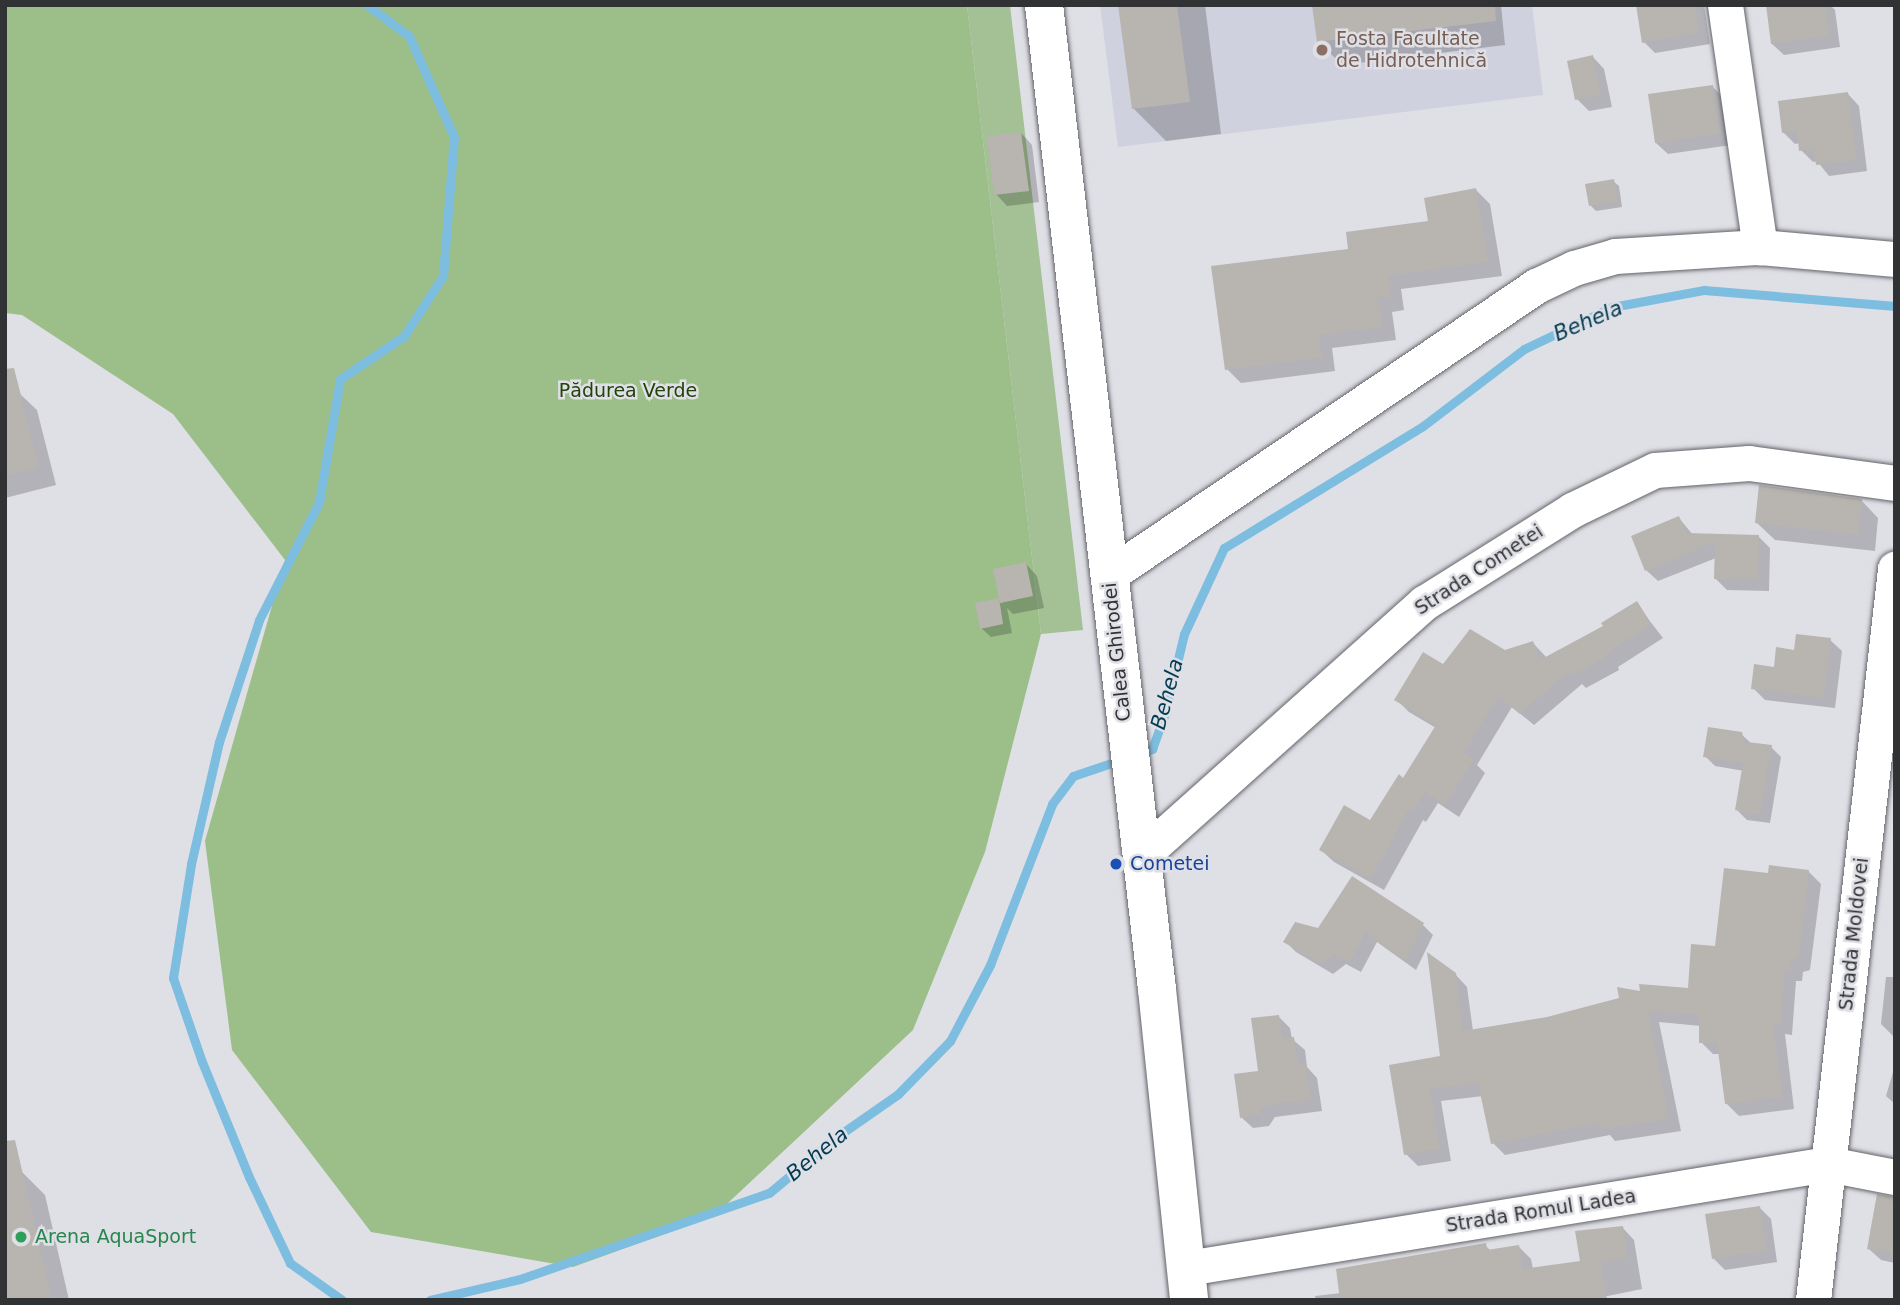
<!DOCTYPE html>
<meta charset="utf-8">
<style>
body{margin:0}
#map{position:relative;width:1900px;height:1305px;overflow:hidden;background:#dfdfe6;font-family:"DejaVu Sans",sans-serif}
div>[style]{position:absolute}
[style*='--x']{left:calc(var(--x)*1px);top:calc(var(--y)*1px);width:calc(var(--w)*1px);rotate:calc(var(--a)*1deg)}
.built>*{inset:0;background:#d0d1de}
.green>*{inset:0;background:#a3c194}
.forest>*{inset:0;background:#9cbf8a}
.shadow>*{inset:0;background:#0003}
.stream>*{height:9px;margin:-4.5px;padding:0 4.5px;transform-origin:4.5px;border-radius:4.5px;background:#7cbde0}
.building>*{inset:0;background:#b8b4af}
.roads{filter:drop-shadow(0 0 2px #64656a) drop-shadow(0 0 2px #64656a)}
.street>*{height:35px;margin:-17.5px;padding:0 17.5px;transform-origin:17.5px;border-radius:17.5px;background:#fff}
.secondary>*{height:38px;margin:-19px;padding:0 19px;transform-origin:19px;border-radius:19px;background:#fff}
.dots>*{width:19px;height:19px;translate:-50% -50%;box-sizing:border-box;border:4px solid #dfdfe6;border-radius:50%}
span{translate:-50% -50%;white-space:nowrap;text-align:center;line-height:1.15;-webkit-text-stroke:5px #dfdfe6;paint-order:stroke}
.education-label{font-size:19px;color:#785e54}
.left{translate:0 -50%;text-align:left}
.park-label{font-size:19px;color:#22420a}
.street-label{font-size:19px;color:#313234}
.transit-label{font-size:19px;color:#164399}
.leisure-label{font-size:19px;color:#27864d}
.water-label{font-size:21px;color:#023c53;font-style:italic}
.frame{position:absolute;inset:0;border:7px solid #313234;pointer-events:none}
</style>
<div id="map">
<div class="built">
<i style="clip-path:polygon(1100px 5px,1532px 5px,1543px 95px,1118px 147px)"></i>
</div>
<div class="green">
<i style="clip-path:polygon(967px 5px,1010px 5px,1083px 630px,1041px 634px)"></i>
</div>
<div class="forest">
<i style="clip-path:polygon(5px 5px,967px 5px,1041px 634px,985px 852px,913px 1030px,714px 1216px,573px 1267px,371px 1232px,232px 1050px,205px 841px,285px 560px,173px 414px,22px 315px,5px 313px)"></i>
</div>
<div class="shadow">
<i style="clip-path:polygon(1120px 5px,1205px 5px,1221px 134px,1166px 141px,1133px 108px)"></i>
<i style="clip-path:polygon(1314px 5px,1501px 5px,1505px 45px,1342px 65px,1318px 41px)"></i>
<i style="clip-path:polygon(1638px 5px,1704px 5px,1710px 44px,1655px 53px,1644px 42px)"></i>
<i style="clip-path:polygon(1769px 5px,1830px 5px,1835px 10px,1840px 47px,1784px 55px,1772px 44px)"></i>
<i style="clip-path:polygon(1593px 57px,1604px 69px,1612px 107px,1589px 111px,1577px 99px)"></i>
<i style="clip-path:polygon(1713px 87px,1724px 98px,1731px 145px,1668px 154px,1656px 143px)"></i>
<i style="clip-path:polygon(1848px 94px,1859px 106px,1867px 171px,1829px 176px,1817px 161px,1813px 162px,1801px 150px,1800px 143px,1795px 144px,1783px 132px)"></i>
<i style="clip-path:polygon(1021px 133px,1032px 145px,1039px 202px,1007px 206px,996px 194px)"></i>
<i style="clip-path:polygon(1613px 181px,1619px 186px,1622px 207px,1596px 211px,1591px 206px)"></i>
<i style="clip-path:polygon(1476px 190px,1490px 204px,1502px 276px,1401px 289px,1404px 310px,1392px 312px,1396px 340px,1332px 348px,1335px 371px,1241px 383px,1227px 369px,1350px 250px,1430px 222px)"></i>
<i style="clip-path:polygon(19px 393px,37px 410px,56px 485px,5px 498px,5px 396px)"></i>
<i style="clip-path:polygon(1861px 500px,1878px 518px,1875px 551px,1775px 540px,1757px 523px)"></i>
<i style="clip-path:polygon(1679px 518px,1693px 535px,1758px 536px,1770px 548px,1769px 591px,1727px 590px,1716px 579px,1716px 558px,1658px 581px,1646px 570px)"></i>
<i style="clip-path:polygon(1026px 564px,1037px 576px,1044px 608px,1013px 614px,1007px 608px,1012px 633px,991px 637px,981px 628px,998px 600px,1002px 604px,995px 570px)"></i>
<i style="clip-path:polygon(1636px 603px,1663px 638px,1618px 667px,1619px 670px,1586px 688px,1582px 684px,1534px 725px,1512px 707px,1477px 765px,1485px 773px,1459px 817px,1438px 803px,1426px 822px,1423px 820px,1384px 890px,1334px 862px,1321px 850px,1370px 822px,1404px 780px,1436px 728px,1409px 712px,1397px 700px,1444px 666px,1533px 643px,1547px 658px,1605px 627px)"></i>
<i style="clip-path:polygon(1830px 640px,1842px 651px,1835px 708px,1765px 700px,1753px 688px,1795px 651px)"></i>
<i style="clip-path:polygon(1741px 734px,1752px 744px,1771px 747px,1781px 757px,1770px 823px,1747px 820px,1737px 810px,1744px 771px,1715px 766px,1705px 756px)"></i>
<i style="clip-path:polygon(1809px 872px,1821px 884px,1810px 970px,1803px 972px,1802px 981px,1796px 981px,1792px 1035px,1785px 1034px,1794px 1109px,1739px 1116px,1726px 1103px,1720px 1054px,1713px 1054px,1701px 1042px,1701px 1026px,1659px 1022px,1681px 1131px,1615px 1141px,1610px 1135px,1505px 1155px,1493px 1143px,1483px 1096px,1441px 1101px,1451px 1161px,1418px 1166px,1406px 1154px,1391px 1066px,1442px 1058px,1455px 974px,1467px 987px,1473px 1031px,1547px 1019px,1643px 993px,1690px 990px,1770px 875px)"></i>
<i style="clip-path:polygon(1423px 925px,1433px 935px,1416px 970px,1377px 942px,1361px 972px,1346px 964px,1333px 974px,1296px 952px,1286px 942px,1319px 930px)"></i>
<i style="clip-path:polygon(1886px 977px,1895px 977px,1895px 1038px,1881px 1024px)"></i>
<i style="clip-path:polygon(1279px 1017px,1290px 1028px,1292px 1039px,1305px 1050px,1307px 1067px,1317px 1078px,1322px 1111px,1275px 1117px,1269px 1126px,1253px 1128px,1241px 1117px)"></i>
<i style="clip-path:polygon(1895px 1065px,1895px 1104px,1886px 1096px)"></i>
<i style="clip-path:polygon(22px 1172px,45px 1195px,69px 1300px,5px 1300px)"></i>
<i style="clip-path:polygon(1759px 1207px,1771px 1219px,1777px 1262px,1725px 1270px,1714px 1259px)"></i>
<i style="clip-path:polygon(1895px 1212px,1895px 1263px,1881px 1260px,1869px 1249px)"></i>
<i style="clip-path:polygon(1622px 1227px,1634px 1240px,1642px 1289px,1598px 1298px,1602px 1300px,1316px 1300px,1315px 1296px,1341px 1293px,1485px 1245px,1491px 1251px,1519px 1247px,1531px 1259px,1533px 1269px,1582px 1262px)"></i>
</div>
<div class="stream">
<i style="--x:1140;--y:753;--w:13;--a:-18"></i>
<i style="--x:1152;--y:749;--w:38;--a:-70"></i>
<i style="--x:1165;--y:713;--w:81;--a:-76.5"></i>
<i style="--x:1184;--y:634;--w:95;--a:-65.1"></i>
<i style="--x:1224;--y:548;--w:233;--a:-31.5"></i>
<i style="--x:1423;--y:426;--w:127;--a:-37.3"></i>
<i style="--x:1524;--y:349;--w:98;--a:-25.5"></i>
<i style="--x:1612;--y:307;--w:94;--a:-10.5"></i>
<i style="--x:1704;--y:290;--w:192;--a:4.8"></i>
<i style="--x:342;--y:1300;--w:64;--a:-144.6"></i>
<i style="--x:290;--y:1263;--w:95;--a:-115.5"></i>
<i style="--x:249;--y:1177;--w:124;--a:-112.2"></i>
<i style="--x:202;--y:1062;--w:89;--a:-109"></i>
<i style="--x:173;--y:978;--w:115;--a:-81"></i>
<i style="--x:191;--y:864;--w:125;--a:-77.1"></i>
<i style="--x:219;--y:742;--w:128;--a:-71.8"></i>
<i style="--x:259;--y:620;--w:132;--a:-63"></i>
<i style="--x:319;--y:502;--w:125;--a:-80.3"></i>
<i style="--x:340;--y:379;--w:77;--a:-33.9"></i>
<i style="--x:404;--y:336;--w:72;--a:-57"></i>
<i style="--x:443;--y:276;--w:139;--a:-85.5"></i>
<i style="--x:454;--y:137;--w:111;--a:-114"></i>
<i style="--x:409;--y:36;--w:52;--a:-143.6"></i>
<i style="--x:430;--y:1300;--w:92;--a:-13.1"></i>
<i style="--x:520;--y:1279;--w:263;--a:-19.1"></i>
<i style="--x:769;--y:1193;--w:86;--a:-39.8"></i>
<i style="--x:835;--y:1138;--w:77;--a:-34.9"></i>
<i style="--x:898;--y:1094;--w:74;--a:-45.5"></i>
<i style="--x:950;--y:1041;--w:86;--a:-62.2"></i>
<i style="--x:990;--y:965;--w:173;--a:-68.9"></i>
<i style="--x:1052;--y:804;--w:35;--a:-53"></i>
<i style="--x:1073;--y:776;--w:50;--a:-18.8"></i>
</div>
<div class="building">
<i style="clip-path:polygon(1118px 5px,1177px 5px,1190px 102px,1132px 109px)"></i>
<i style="clip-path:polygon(1312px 5px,1495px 5px,1496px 21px,1317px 42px)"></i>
<i style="clip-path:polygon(1636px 5px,1695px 5px,1699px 33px,1642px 43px)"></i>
<i style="clip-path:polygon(1766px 5px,1825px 5px,1830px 36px,1771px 44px)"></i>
<i style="clip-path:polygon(1593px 55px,1601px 95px,1575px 100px,1567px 61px)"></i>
<i style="clip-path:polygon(1713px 85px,1720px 134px,1655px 143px,1648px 94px)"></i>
<i style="clip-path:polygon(1848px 92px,1857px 160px,1816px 165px,1813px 149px,1799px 151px,1797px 131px,1782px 133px,1778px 101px)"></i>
<i style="clip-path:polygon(1021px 132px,1029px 191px,994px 195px,987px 136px)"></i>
<i style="clip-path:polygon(1614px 179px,1618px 202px,1589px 206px,1585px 184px)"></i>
<i style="clip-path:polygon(1476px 188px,1489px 262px,1388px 276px,1391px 297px,1379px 298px,1383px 327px,1319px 335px,1322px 358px,1225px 370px,1211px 266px,1348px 249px,1346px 232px,1428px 221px,1424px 198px)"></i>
<i style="clip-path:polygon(14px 368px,39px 467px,5px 476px,5px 369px)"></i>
<i style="clip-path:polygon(1759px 485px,1862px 499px,1858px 535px,1755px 523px)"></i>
<i style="clip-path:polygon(1679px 516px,1686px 533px,1759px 535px,1758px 580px,1714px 579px,1715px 542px,1645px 571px,1631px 536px)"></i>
<i style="clip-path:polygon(1026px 562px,1033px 596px,1000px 603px,993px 569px)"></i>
<i style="clip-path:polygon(999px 598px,1003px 624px,980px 629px,975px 603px)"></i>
<i style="clip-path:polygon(1637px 601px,1652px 625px,1606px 653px,1608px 656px,1572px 676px,1569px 671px,1520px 714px,1498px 696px,1464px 753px,1474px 759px,1445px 805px,1425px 792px,1412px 811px,1409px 809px,1371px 879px,1319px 850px,1344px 805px,1370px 820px,1399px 774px,1403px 778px,1436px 725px,1394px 700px,1423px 652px,1443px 664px,1470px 629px,1505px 650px,1533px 641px,1540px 660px,1603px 626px,1601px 623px)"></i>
<i style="clip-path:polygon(1796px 634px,1831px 638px,1824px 698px,1751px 689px,1754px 664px,1774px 667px,1776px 647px,1794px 650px)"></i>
<i style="clip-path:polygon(1708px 727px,1742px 732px,1746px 749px,1747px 742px,1772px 745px,1760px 815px,1735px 810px,1743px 763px,1703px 757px)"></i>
<i style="clip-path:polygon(1769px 865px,1809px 870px,1799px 958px,1791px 960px,1790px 970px,1785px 969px,1781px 1024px,1773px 1023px,1783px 1097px,1725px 1104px,1717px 1043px,1699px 1043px,1699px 1015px,1648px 1011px,1669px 1119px,1601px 1129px,1600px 1123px,1491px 1144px,1478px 1083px,1430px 1089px,1440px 1149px,1404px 1155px,1389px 1065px,1440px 1056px,1427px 952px,1456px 973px,1463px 1031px,1547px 1017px,1619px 998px,1617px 987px,1640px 991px,1639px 984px,1688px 988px,1691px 944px,1715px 946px,1724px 868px,1768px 873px)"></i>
<i style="clip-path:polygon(1352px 876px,1424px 923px,1405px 961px,1366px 932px,1350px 962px,1334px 954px,1322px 964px,1283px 942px,1295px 922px,1318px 928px)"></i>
<i style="clip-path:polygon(1279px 1015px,1282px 1038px,1294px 1037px,1298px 1065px,1306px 1064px,1311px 1099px,1264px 1106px,1258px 1115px,1240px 1118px,1234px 1074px,1258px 1071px,1251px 1018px)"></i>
<i style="clip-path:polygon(15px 1140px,52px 1300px,5px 1300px,5px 1141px)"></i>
<i style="clip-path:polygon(1877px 1194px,1895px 1197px,1895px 1254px,1867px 1249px)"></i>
<i style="clip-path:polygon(1760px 1206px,1767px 1251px,1712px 1259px,1705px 1214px)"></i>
<i style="clip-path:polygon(1623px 1226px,1628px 1258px,1601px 1262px,1607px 1300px,1340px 1300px,1336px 1269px,1486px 1243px,1487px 1250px,1519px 1245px,1523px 1269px,1580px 1261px,1575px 1231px)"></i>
</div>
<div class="roads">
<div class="street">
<i style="--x:1725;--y:5;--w:245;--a:81.8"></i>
<i style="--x:1109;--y:575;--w:516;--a:-34.09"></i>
<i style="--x:1536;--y:286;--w:42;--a:-25.3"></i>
<i style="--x:1574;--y:268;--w:43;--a:-16.3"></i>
<i style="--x:1615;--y:256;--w:145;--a:-3.6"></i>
<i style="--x:1760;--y:247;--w:136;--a:5.1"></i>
<i style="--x:1141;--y:856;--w:380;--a:-41.8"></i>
<i style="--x:1424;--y:603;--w:175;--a:-32.1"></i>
<i style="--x:1572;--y:510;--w:92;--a:-25.7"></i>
<i style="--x:1655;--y:470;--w:94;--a:-4.3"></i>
<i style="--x:1749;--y:463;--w:147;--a:7.8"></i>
<i style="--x:1187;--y:1268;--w:649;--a:-9.22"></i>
<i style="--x:1828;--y:1164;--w:68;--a:11"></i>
<i style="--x:1813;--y:1300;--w:736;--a:-83.6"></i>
</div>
<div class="secondary">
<i style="--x:1044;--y:5;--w:990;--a:83.45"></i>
<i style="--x:1157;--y:989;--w:313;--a:84.1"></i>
</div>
</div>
<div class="dots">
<i style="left:1322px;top:50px;background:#8d6e63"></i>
<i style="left:1116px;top:864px;background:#1a4fb4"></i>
<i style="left:21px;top:1237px;background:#2e9e5b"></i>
</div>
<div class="education-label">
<span class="left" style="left:1336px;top:50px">Fosta Facultate<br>de Hidrotehnică</span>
</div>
<div class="park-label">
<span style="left:628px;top:391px">Pădurea Verde</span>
</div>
<div class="street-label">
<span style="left:1479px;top:570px;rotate:-33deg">Strada Cometei</span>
<span style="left:1117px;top:652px;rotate:-96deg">Calea Ghirodei</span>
<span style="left:1854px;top:934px;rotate:-84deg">Strada Moldovei</span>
<span style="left:1541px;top:1211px;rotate:-9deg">Strada Romul Ladea</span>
</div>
<div class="transit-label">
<span class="left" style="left:1130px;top:864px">Cometei</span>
</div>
<div class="leisure-label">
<span class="left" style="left:35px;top:1237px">Arena AquaSport</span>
</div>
<div class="water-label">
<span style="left:1588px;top:321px;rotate:-23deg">Behela</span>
<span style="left:1167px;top:694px;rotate:-75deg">Behela</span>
<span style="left:817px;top:1154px;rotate:-39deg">Behela</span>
</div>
<div class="frame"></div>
</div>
